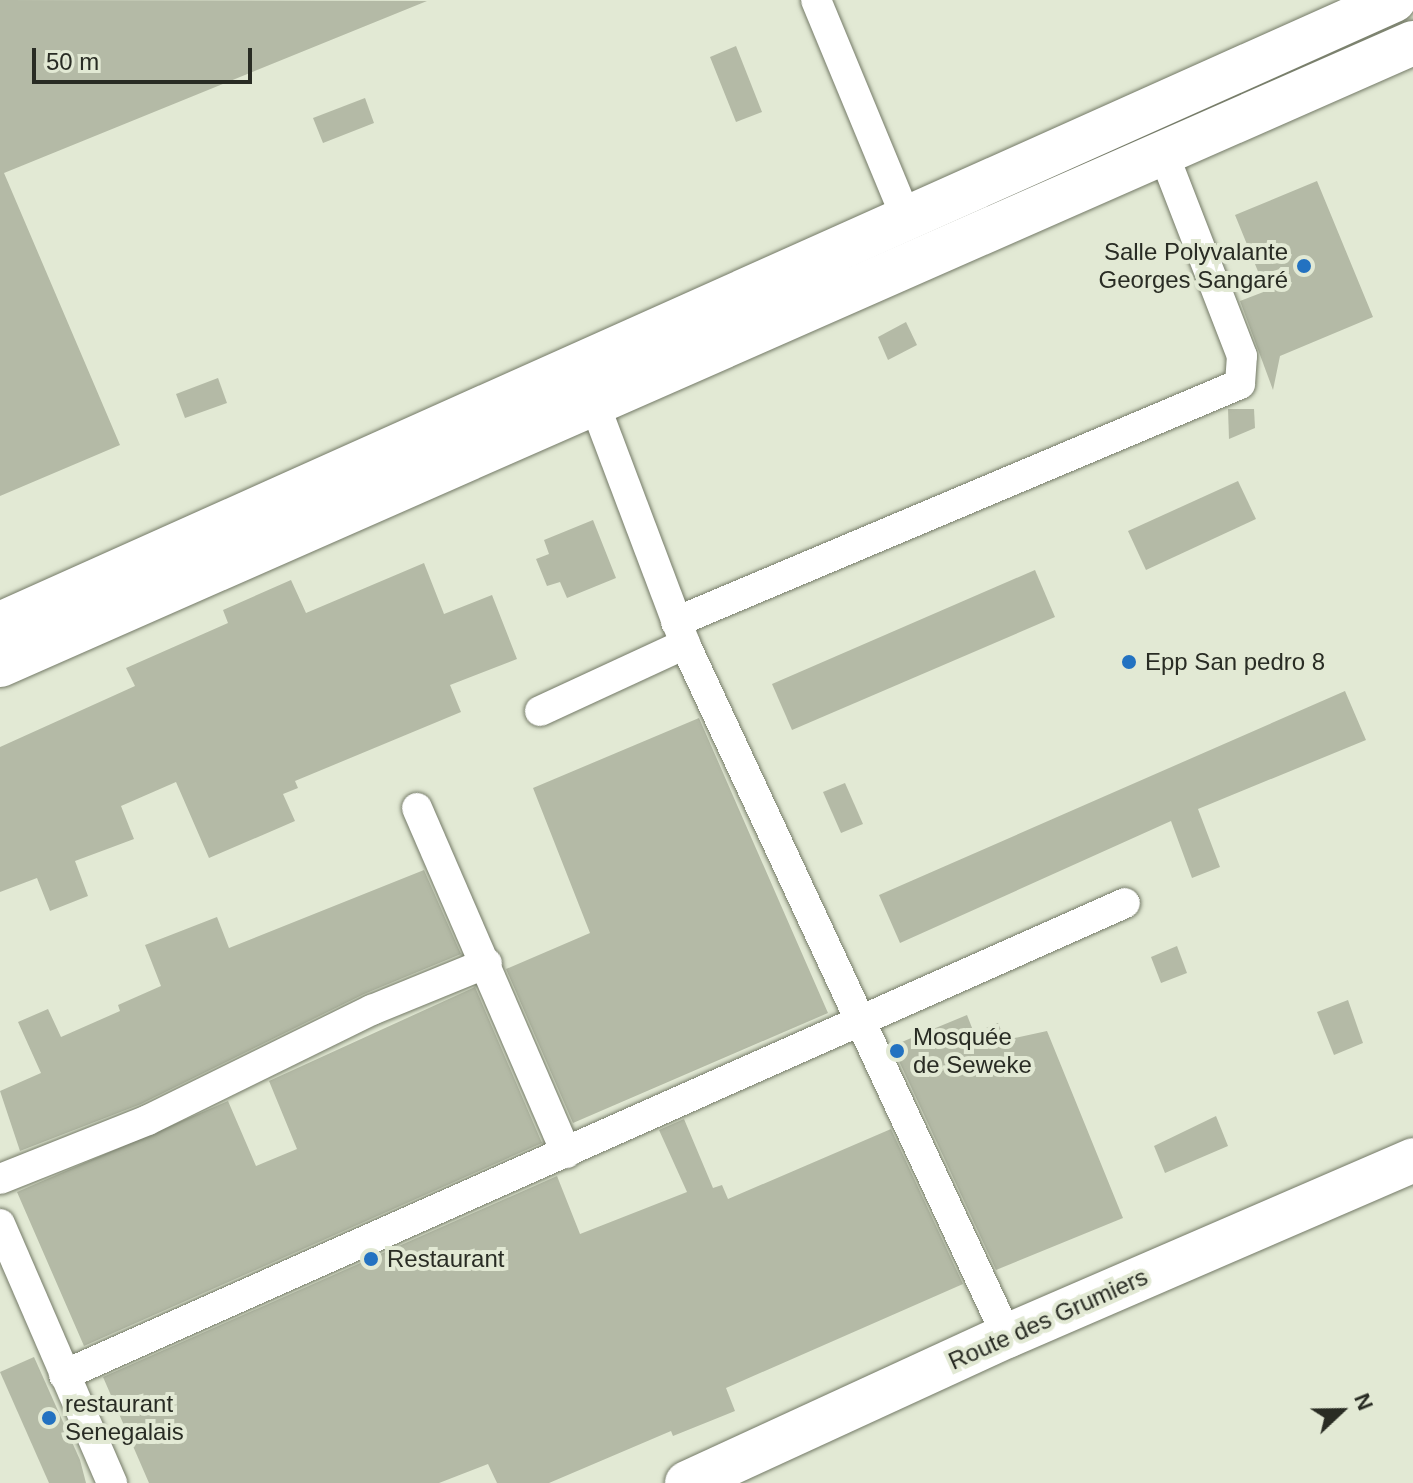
<!DOCTYPE html>
<meta charset="utf-8">
<style>
body{margin:0}
#map{position:relative;width:1413px;height:1483px;overflow:hidden;background:#e2e9d4;font-family:Helvetica,sans-serif}
div>[style]{position:absolute}
[style*='--x']{left:calc(var(--x)*1px);top:calc(var(--y)*1px);width:calc(var(--w)*1px);rotate:calc(var(--a)*1deg)}
.building>*{inset:0;background:#b4baa6}
.roads{filter:drop-shadow(0 0 2px #747a67) drop-shadow(0 0 2px #747a67)}
.minor>*{height:30px;margin:-15px;padding:0 15px;transform-origin:15px;border-radius:15px;background:#fff}
.secondary>*{height:44px;margin:-22px;padding:0 22px;transform-origin:22px;border-radius:22px;background:#fff}
.dots>*{width:22px;height:22px;translate:-50% -50%;box-sizing:border-box;border:4px solid #e2e9d4;border-radius:50%}
span{translate:-50% -50%;white-space:nowrap;text-align:center;line-height:1.15;-webkit-text-stroke:8px #e2e9d4;paint-order:stroke}
.poi-label{font-size:24px;color:#292c24}
.right{translate:-100% -50%;text-align:right}
.left{translate:0 -50%;text-align:left}
.street-label{font-size:24px;color:#292c24}
.north{position:absolute;left:1301px;top:1371px;width:80px;height:80px;-webkit-text-stroke:6px #e2e9d4;paint-order:stroke;rotate:68deg;font-size:22px;font-weight:700;line-height:32px;text-align:center;color:#292c24}
.north::after{content:'';display:block;margin:auto;width:28px;height:36px;background:#292c24;clip-path:polygon(50% 0,100% 100%,50% 72%,0 100%)}
.scale{position:absolute;left:32px;top:48px;width:220px;height:36px;box-sizing:border-box;border:4px solid #292c24;border-top:0;padding-left:10px;font-size:24px;line-height:28px;white-space:nowrap;color:#292c24;-webkit-text-stroke:6px #e2e9d4;paint-order:stroke}
</style>
<div id="map">
<div class="building">
<i style="clip-path:polygon(0 0,427px 1px,4px 173px,120px 445px,0 496px)"></i>
<i style="clip-path:polygon(736px 46px,762px 112px,736px 122px,710px 57px)"></i>
<i style="clip-path:polygon(365px 98px,374px 123px,323px 143px,313px 118px)"></i>
<i style="clip-path:polygon(1317px 181px,1373px 317px,1280px 356px,1273px 390px,1240px 301px,1266px 291px,1235px 215px)"></i>
<i style="clip-path:polygon(906px 322px,917px 345px,888px 360px,878px 337px)"></i>
<i style="clip-path:polygon(218px 378px,227px 403px,185px 418px,176px 394px)"></i>
<i style="clip-path:polygon(1228px 409px,1254px 409px,1255px 428px,1229px 439px)"></i>
<i style="clip-path:polygon(1238px 481px,1256px 519px,1146px 570px,1128px 531px)"></i>
<i style="clip-path:polygon(593px 520px,616px 578px,567px 598px,560px 582px,547px 586px,536px 559px,549px 554px,544px 540px)"></i>
<i style="clip-path:polygon(424px 563px,444px 614px,492px 595px,517px 659px,450px 685px,461px 712px,295px 781px,298px 788px,283px 794px,295px 821px,209px 858px,176px 782px,121px 806px,134px 839px,75px 861px,88px 896px,50px 911px,37px 878px,0 892px,0 747px,135px 686px,126px 668px,228px 623px,223px 610px,291px 580px,306px 613px)"></i>
<i style="clip-path:polygon(1035px 570px,1055px 617px,792px 730px,772px 684px)"></i>
<i style="clip-path:polygon(1345px 691px,1366px 740px,1198px 809px,1220px 867px,1192px 878px,1171px 821px,900px 943px,879px 895px)"></i>
<i style="clip-path:polygon(699px 718px,828px 1013px,573px 1123px,506px 969px,590px 933px,533px 788px)"></i>
<i style="clip-path:polygon(845px 783px,863px 824px,841px 833px,823px 792px)"></i>
<i style="clip-path:polygon(424px 870px,461px 954px,364px 994px,141px 1104px,20px 1151px,0 1091px,41px 1073px,18px 1022px,48px 1009px,61px 1037px,120px 1011px,118px 1005px,161px 986px,145px 945px,217px 917px,229px 948px)"></i>
<i style="clip-path:polygon(1177px 946px,1187px 973px,1161px 983px,1151px 957px)"></i>
<i style="clip-path:polygon(475px 987px,542px 1143px,84px 1346px,17px 1192px,228px 1101px,256px 1166px,297px 1149px,269px 1081px)"></i>
<i style="clip-path:polygon(1348px 1000px,1363px 1043px,1334px 1055px,1317px 1012px)"></i>
<i style="clip-path:polygon(967px 1015px,974px 1033px,998px 1023px,1005px 1040px,1047px 1031px,1123px 1218px,996px 1270px,892px 1046px)"></i>
<i style="clip-path:polygon(1216px 1116px,1228px 1146px,1165px 1173px,1154px 1146px)"></i>
<i style="clip-path:polygon(684px 1119px,713px 1188px,722px 1185px,728px 1199px,891px 1129px,963px 1284px,726px 1388px,735px 1411px,673px 1436px,671px 1431px,549px 1483px,497px 1483px,488px 1464px,439px 1483px,149px 1483px,103px 1377px,557px 1176px,580px 1234px,687px 1192px,659px 1130px)"></i>
<i style="clip-path:polygon(34px 1357px,80px 1460px,86px 1483px,49px 1483px,0 1372px)"></i>
</div>
<div class="roads">
<div class="minor">
<i style="--x:816;--y:0;--w:235;--a:67.5"></i>
<i style="--x:593;--y:400;--w:261;--a:69.3"></i>
<i style="--x:685;--y:644;--w:763;--a:65.05"></i>
<i style="--x:676;--y:622;--w:612;--a:-22.88"></i>
<i style="--x:1240;--y:384;--w:28;--a:-86"></i>
<i style="--x:1242;--y:356;--w:219;--a:-111.2"></i>
<i style="--x:540;--y:711;--w:160;--a:-24.8"></i>
<i style="--x:417;--y:808;--w:376;--a:66.6"></i>
<i style="--x:0;--y:1179;--w:159;--a:-21.7"></i>
<i style="--x:148;--y:1120;--w:250;--a:-26.2"></i>
<i style="--x:372;--y:1010;--w:124;--a:-22.2"></i>
<i style="--x:0;--y:1224;--w:282;--a:66.6"></i>
<i style="--x:64;--y:1375;--w:1161;--a:-23.98"></i>
</div>
<div class="secondary">
<i style="--x:0;--y:624;--w:1527;--a:-24.11"></i>
<i style="--x:0;--y:665;--w:1544;--a:-23.76"></i>
<i style="--x:687;--y:1483;--w:352;--a:-24.7"></i>
<i style="--x:1007;--y:1336;--w:443;--a:-23.4"></i>
</div>
</div>
<div class="dots">
<i style="left:1304px;top:266px;background:#2372c1"></i>
<i style="left:1129px;top:662px;background:#2372c1"></i>
<i style="left:897px;top:1051px;background:#2372c1"></i>
<i style="left:371px;top:1259px;background:#2372c1"></i>
<i style="left:49px;top:1418px;background:#2372c1"></i>
</div>
<div class="poi-label">
<span class="right" style="left:1288px;top:266px">Salle Polyvalante<br>Georges Sangaré</span>
<span class="left" style="left:1145px;top:662px">Epp San pedro 8</span>
<span class="left" style="left:913px;top:1051px">Mosquée<br>de Seweke</span>
<span class="left" style="left:387px;top:1259px">Restaurant</span>
<span class="left" style="left:65px;top:1418px">restaurant<br>Senegalais</span>
</div>
<div class="street-label">
<span style="left:1048px;top:1319px;rotate:-24deg">Route des Grumiers</span>
</div>
<div class="north">N</div>
<div class="scale">50 m</div>
</div>
